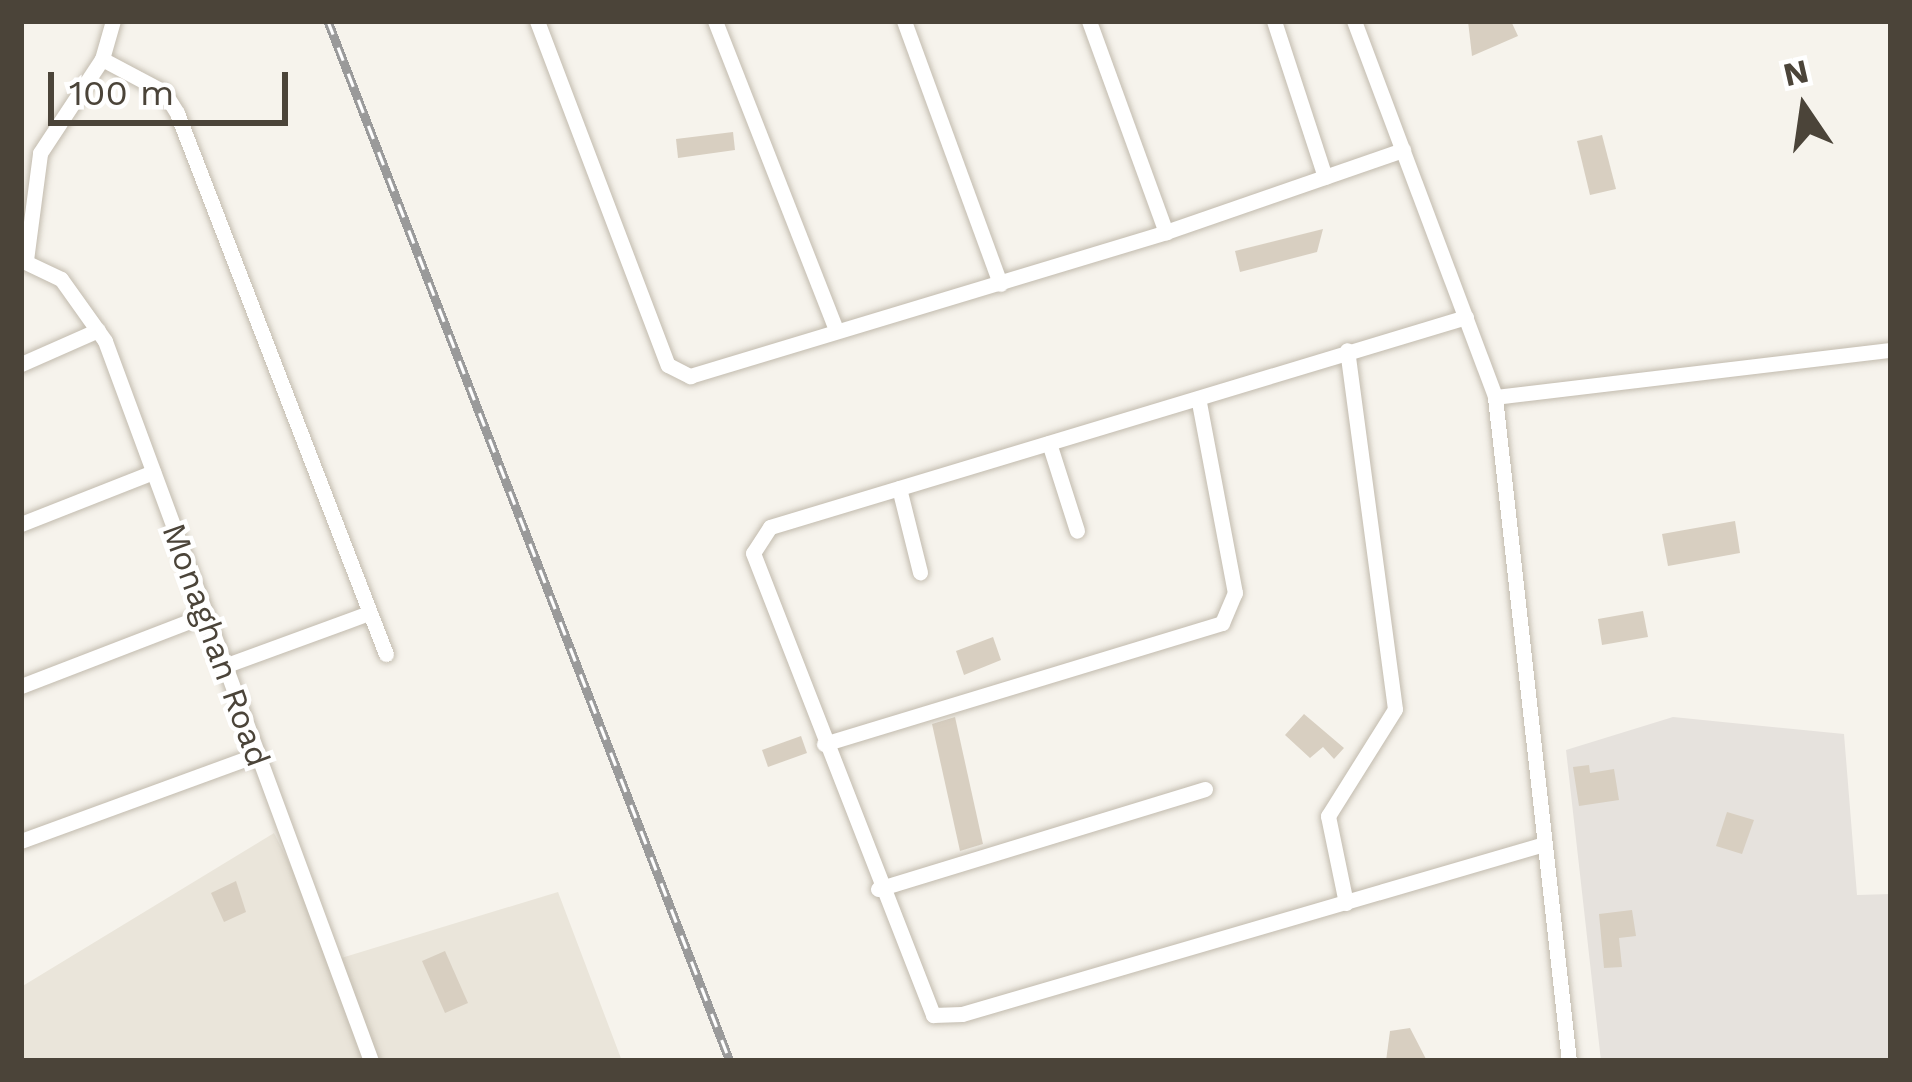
<!DOCTYPE html>
<style>
body{margin:0}
#map{position:relative;width:1912px;height:1082px;overflow:hidden;background:#f6f3ec;font-family:"Work Sans",sans-serif}
div>[style]{position:absolute}
[style*='--x']{left:calc(var(--x)*1px);top:calc(var(--y)*1px);width:calc(var(--w)*1px);rotate:calc(var(--a)*1deg)}
.residential>*{inset:0;background:#eae5da}
.industrial>*{inset:0;background:#e6e2dd}
.building>*{inset:0;background:#d8cfc1}
.roads{filter:drop-shadow(0 0 3px #c2bbae) drop-shadow(0 0 3px #c2bbae)}
.minor>*{height:15px;margin:-7.5px;padding:0 7.5px;transform-origin:7.5px;border-radius:7.5px;background:#fff}
.rail>*{height:9px;margin-top:-4.5px;transform-origin:0;background:repeating-linear-gradient(90deg,#fff 0 14px,#9a9a9a 0 28px);box-sizing:border-box;border-block:3px solid #9a9a9a}
span{translate:-50% -50%;white-space:nowrap;text-align:center;line-height:1.15;-webkit-text-stroke:9px #fff;paint-order:stroke}
.street-label{font-size:33px;color:#4b4439}
.frame{position:absolute;inset:0;border:24px solid #4b4439;pointer-events:none}
.north{position:absolute;left:1744px;top:48px;width:120px;height:120px;-webkit-text-stroke:9px #fff;paint-order:stroke;rotate:347deg;font-size:33px;font-weight:700;line-height:48px;text-align:center;color:#4b4439}
.north::after{content:'';display:block;margin:auto;width:42px;height:54px;background:#4b4439;clip-path:polygon(50% 0,100% 100%,50% 72%,0 100%)}
.scale{position:absolute;left:48px;top:72px;width:240px;height:54px;box-sizing:border-box;border:6px solid #4b4439;border-top:0;padding-left:15px;font-size:36px;line-height:42px;white-space:nowrap;color:#4b4439;-webkit-text-stroke:9px #fff;paint-order:stroke}
</style>
<div id="map">
<div class="residential">
<i style="clip-path:polygon(274px 833px,338px 959px,558px 892px,622px 1061px,21px 1061px,21px 987px)"></i>
</div>
<div class="industrial">
<i style="clip-path:polygon(1673px 717px,1844px 734px,1857px 895px,1891px 894px,1891px 1061px,1601px 1061px,1566px 750px)"></i>
</div>
<div class="building">
<i style="clip-path:polygon(1468px 21px,1511px 21px,1518px 36px,1472px 56px)"></i>
<i style="clip-path:polygon(733px 132px,735px 150px,678px 158px,676px 139px)"></i>
<i style="clip-path:polygon(1602px 135px,1616px 189px,1590px 195px,1577px 141px)"></i>
<i style="clip-path:polygon(1323px 229px,1317px 252px,1240px 272px,1235px 251px)"></i>
<i style="clip-path:polygon(1735px 521px,1740px 553px,1668px 566px,1662px 534px)"></i>
<i style="clip-path:polygon(1643px 611px,1648px 637px,1602px 645px,1598px 619px)"></i>
<i style="clip-path:polygon(993px 637px,1001px 660px,964px 675px,956px 651px)"></i>
<i style="clip-path:polygon(1304px 714px,1344px 748px,1334px 759px,1323px 747px,1310px 758px,1285px 735px)"></i>
<i style="clip-path:polygon(955px 717px,983px 844px,960px 851px,932px 724px)"></i>
<i style="clip-path:polygon(801px 736px,807px 753px,768px 767px,762px 750px)"></i>
<i style="clip-path:polygon(1589px 765px,1590px 773px,1614px 769px,1619px 800px,1579px 806px,1573px 767px)"></i>
<i style="clip-path:polygon(1727px 812px,1754px 820px,1742px 854px,1716px 846px)"></i>
<i style="clip-path:polygon(236px 881px,246px 912px,224px 922px,211px 893px)"></i>
<i style="clip-path:polygon(1632px 910px,1636px 936px,1619px 938px,1622px 967px,1604px 968px,1599px 914px)"></i>
<i style="clip-path:polygon(445px 951px,468px 1003px,445px 1013px,422px 961px)"></i>
<i style="clip-path:polygon(1410px 1028px,1427px 1061px,1386px 1061px,1390px 1031px)"></i>
</div>
<div class="roads">
<div class="minor">
<i style="--x:537;--y:21;--w:368;--a:69.2"></i>
<i style="--x:668;--y:365;--w:25;--a:27"></i>
<i style="--x:690;--y:376;--w:497;--a:-16.8"></i>
<i style="--x:1166;--y:232;--w:251;--a:-19.1"></i>
<i style="--x:715;--y:21;--w:332;--a:68.6"></i>
<i style="--x:904;--y:21;--w:280;--a:69.9"></i>
<i style="--x:1089;--y:21;--w:225;--a:70"></i>
<i style="--x:1274;--y:21;--w:164;--a:71.9"></i>
<i style="--x:1354;--y:21;--w:402;--a:69.4"></i>
<i style="--x:1495;--y:397;--w:668;--a:83.64"></i>
<i style="--x:102;--y:59;--w:70;--a:28"></i>
<i style="--x:164;--y:92;--w:25;--a:58"></i>
<i style="--x:177;--y:113;--w:580;--a:68.88"></i>
<i style="--x:21;--y:260;--w:44;--a:25.4"></i>
<i style="--x:61;--y:279;--w:76;--a:54.6"></i>
<i style="--x:105;--y:341;--w:768;--a:69.72"></i>
<i style="--x:26;--y:260;--w:108;--a:-82.5"></i>
<i style="--x:40;--y:153;--w:113;--a:-56.6"></i>
<i style="--x:102;--y:59;--w:40;--a:-74"></i>
<i style="--x:1466;--y:317;--w:727;--a:163.21"></i>
<i style="--x:770;--y:527;--w:31;--a:123"></i>
<i style="--x:753;--y:553;--w:496;--a:68.7"></i>
<i style="--x:933;--y:1015;--w:29;--a:-2"></i>
<i style="--x:962;--y:1014;--w:606;--a:-16.28"></i>
<i style="--x:21;--y:364;--w:84;--a:-23.8"></i>
<i style="--x:1495;--y:397;--w:399;--a:-6.8"></i>
<i style="--x:1049;--y:443;--w:92;--a:72.3"></i>
<i style="--x:899;--y:488;--w:87;--a:76"></i>
<i style="--x:21;--y:524;--w:142;--a:-21.5"></i>
<i style="--x:224;--y:666;--w:154;--a:-20.1"></i>
<i style="--x:21;--y:686;--w:197;--a:-21.1"></i>
<i style="--x:824;--y:744;--w:416;--a:-16.9"></i>
<i style="--x:1222;--y:623;--w:33;--a:-67"></i>
<i style="--x:1235;--y:593;--w:198;--a:-100.7"></i>
<i style="--x:21;--y:841;--w:250;--a:-20.1"></i>
<i style="--x:878;--y:889;--w:342;--a:-17"></i>
<i style="--x:1346;--y:903;--w:89;--a:-101.7"></i>
<i style="--x:1328;--y:816;--w:126;--a:-57.9"></i>
<i style="--x:1395;--y:709;--w:362;--a:-97.6"></i>
</div>
</div>
<div class="rail">
<i style="--x:328;--y:21;--w:1115;--a:68.87"></i>
</div>
<div class="street-label">
<span style="left:216px;top:645px;rotate:70deg">Monaghan Road</span>
</div>
<div class="frame"></div>
<div class="north">N</div>
<div class="scale">100 m</div>
</div>
